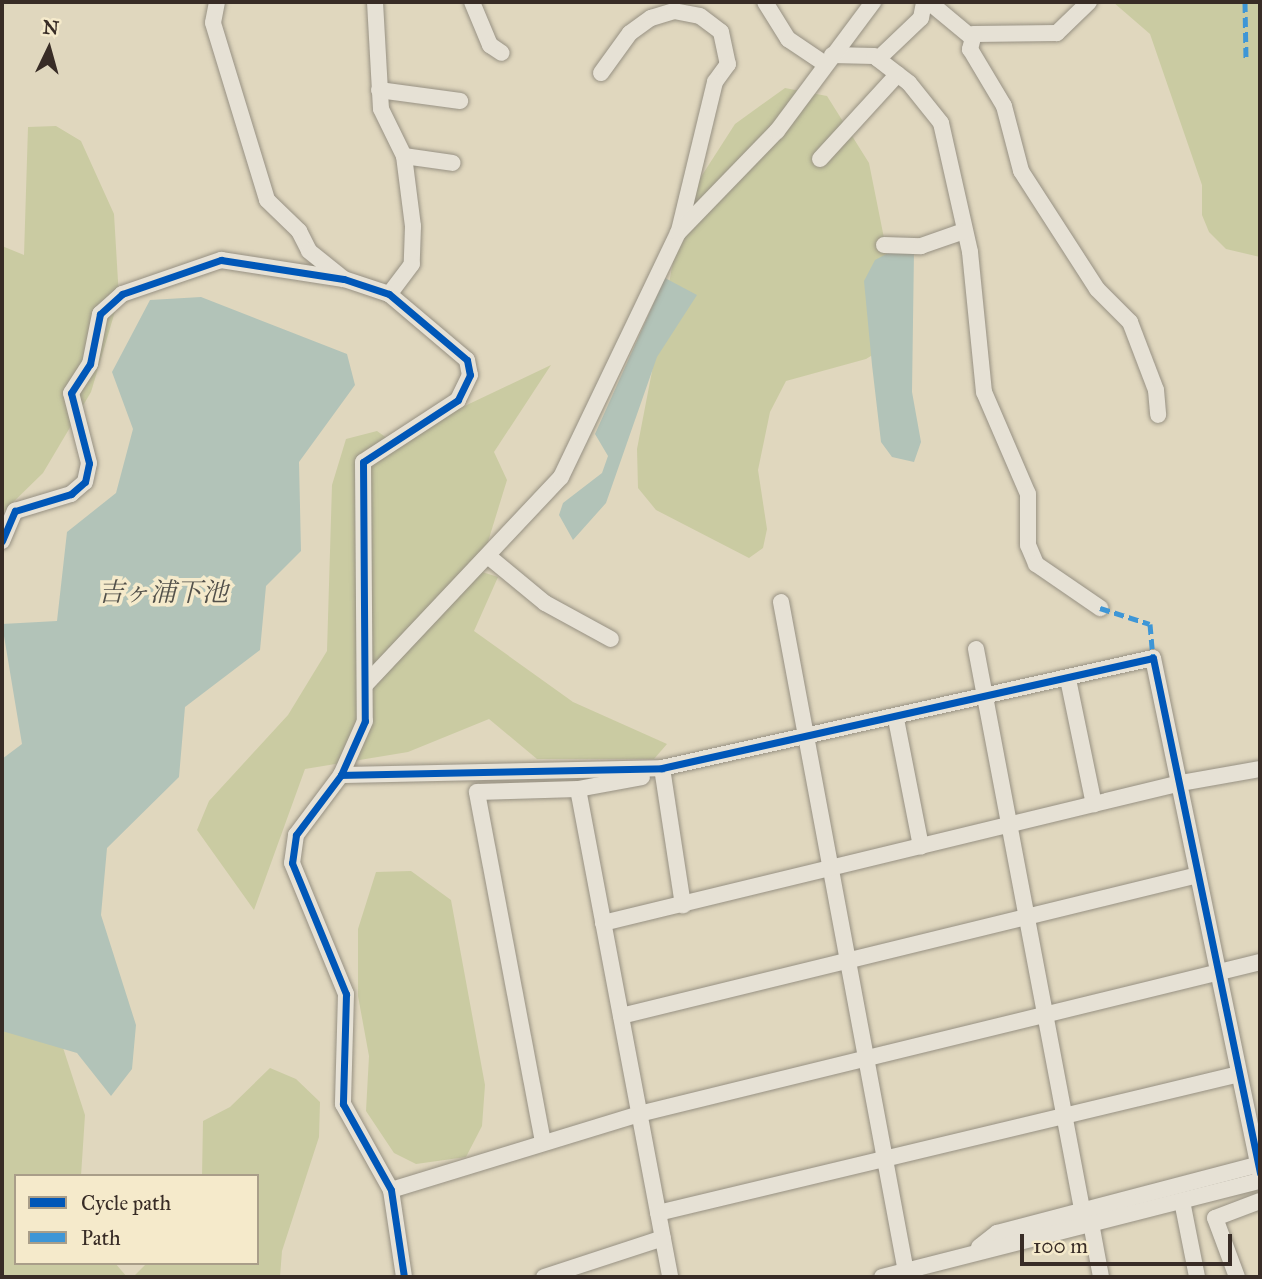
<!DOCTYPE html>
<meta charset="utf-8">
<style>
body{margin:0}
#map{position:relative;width:1262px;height:1279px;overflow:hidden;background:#e0d7be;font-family:"IM FELL Great Primer","Noto Serif JP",serif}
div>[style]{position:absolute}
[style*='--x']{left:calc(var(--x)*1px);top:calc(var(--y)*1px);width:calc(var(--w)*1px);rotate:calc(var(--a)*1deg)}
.green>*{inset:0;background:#cacba2}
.water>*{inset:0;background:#b2c3b8}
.roads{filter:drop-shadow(0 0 2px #979183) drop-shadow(0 0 2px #979183)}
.minor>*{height:16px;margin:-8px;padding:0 8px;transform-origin:8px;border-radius:8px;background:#e6e1d5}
.quiet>*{height:5px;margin-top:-2.5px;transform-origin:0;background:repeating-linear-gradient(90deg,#3e96d6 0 10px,transparent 0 15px)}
.cycleway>*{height:7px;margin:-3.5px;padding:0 3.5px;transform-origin:3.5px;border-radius:3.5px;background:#0057b8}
span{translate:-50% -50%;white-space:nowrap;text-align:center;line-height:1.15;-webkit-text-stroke:7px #f5eacb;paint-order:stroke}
.water-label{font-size:26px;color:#52504a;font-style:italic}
.frame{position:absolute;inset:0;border:4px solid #382c26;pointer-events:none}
.legend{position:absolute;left:14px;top:1174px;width:245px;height:91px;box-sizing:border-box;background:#f5eacb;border:2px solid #a99e89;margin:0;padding:9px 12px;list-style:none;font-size:21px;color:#382c26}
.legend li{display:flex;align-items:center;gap:14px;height:35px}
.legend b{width:35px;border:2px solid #a99e89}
.north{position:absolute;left:14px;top:14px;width:70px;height:70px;-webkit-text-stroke:5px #f5eacb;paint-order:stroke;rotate:5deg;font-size:19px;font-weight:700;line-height:28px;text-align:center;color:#382c26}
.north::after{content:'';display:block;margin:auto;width:24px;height:32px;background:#382c26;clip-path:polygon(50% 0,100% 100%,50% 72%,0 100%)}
.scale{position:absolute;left:1020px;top:1234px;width:212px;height:32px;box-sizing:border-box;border:4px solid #382c26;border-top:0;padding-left:9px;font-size:21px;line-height:24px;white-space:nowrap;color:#382c26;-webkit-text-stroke:5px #f5eacb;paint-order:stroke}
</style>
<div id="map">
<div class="green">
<i style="clip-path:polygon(1113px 2px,1260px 2px,1260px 257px,1226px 249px,1209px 232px,1202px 215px,1202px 185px,1150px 34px)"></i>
<i style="clip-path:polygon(785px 88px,827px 96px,869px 163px,890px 268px,887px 346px,866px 359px,786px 381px,770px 412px,758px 470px,767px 529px,763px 548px,749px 558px,656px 510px,638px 488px,637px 449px,674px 257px,699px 180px,735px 124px)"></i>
<i style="clip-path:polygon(56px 126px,81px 141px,114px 214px,119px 298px,91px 392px,43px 473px,2px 513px,2px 246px,24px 255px,28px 127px)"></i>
<i style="clip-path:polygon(551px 365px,494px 452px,507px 480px,479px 571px,498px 577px,474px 631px,573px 702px,667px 744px,654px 759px,537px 759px,489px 719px,408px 752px,305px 769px,254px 910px,197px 830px,209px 801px,288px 715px,327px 651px,332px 485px,346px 439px,377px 431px,391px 441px)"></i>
<i style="clip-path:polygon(411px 871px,451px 900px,485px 1085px,482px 1126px,466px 1157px,416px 1164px,394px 1153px,366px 1111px,369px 1056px,358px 996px,358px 929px,376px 872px)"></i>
<i style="clip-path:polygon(52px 1014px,85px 1115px,81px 1176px,16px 1176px,16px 1263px,115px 1263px,127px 1277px,2px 1277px,2px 1032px)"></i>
<i style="clip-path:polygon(270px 1068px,296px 1079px,320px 1102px,319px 1137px,282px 1251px,280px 1277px,133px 1277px,147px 1263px,257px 1263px,257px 1176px,202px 1176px,203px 1121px,230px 1107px)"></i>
</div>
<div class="water">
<i style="clip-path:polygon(892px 251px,914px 251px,912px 392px,921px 442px,914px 462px,892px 457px,881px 442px,872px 365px,864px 281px,875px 260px)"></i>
<i style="clip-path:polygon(665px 278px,697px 295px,657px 357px,606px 503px,573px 540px,559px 515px,563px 503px,602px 473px,608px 456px,595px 434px)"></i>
<i style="clip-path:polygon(201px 297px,347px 354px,355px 385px,299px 462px,301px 551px,266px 586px,260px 650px,185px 707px,179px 777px,107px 848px,101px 915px,136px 1025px,132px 1069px,111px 1096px,77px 1053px,2px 1031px,2px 759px,22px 744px,2px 624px,57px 621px,67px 532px,116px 493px,133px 429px,112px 372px,150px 300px)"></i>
</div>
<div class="roads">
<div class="minor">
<i style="--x:217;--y:2;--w:21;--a:101"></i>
<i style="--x:213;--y:23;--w:185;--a:73"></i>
<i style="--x:267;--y:200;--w:45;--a:44.1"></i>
<i style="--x:299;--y:231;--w:22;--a:63"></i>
<i style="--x:309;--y:251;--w:45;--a:38.7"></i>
<i style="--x:375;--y:2;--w:107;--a:86.8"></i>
<i style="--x:381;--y:109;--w:52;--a:63.9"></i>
<i style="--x:404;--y:156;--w:71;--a:82.7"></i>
<i style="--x:413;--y:226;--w:38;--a:92"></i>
<i style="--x:412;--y:264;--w:38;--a:127"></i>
<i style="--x:472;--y:2;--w:47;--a:67.3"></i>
<i style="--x:490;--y:45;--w:14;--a:34"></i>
<i style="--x:765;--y:2;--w:44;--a:58.1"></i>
<i style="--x:788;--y:39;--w:45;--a:34"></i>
<i style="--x:929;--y:2;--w:55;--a:39.8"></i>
<i style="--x:1089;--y:2;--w:45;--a:135.9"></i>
<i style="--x:1057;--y:33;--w:83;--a:179.3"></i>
<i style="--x:974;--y:34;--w:16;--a:105"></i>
<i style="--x:970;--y:49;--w:66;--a:59.2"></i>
<i style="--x:1004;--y:106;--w:67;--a:75.3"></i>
<i style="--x:1021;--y:171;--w:140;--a:57.2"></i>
<i style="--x:1097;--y:289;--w:47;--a:45"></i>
<i style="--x:1130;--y:322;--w:73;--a:69.1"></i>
<i style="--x:1156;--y:390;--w:25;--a:85"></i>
<i style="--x:832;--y:55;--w:42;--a:1.4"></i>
<i style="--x:874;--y:56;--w:44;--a:37.6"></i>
<i style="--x:909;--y:83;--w:51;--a:51.3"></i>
<i style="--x:941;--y:123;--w:132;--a:77.3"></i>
<i style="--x:970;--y:252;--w:141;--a:84.3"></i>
<i style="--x:984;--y:392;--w:111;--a:66.7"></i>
<i style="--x:1028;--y:494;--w:51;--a:90"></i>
<i style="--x:1028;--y:545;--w:21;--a:67"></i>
<i style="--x:1036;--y:564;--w:78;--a:34.5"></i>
<i style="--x:878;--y:59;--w:59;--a:-43.6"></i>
<i style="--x:921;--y:18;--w:16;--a:-79"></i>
<i style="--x:601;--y:73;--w:49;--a:-54.1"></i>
<i style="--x:630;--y:33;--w:26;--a:-36"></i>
<i style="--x:651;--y:18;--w:24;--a:-17"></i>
<i style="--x:674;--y:11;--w:26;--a:11"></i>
<i style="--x:700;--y:16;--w:26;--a:37"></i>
<i style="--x:721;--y:32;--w:33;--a:78"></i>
<i style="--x:728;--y:64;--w:22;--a:126"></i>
<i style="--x:715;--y:82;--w:153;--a:103.6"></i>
<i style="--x:379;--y:90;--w:82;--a:7.7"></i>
<i style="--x:404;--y:156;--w:49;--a:8.1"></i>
<i style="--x:820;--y:159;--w:115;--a:-47.5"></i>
<i style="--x:884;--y:245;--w:37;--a:2"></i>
<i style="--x:921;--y:246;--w:46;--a:-19.2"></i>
<i style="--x:2;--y:541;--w:33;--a:-67"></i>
<i style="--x:15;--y:511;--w:59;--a:-16.9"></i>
<i style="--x:71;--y:494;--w:18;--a:-41"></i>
<i style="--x:85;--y:482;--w:19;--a:-78"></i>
<i style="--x:89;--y:463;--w:72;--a:-104.4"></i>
<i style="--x:71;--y:393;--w:35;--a:-57"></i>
<i style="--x:90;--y:364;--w:51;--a:-78.7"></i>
<i style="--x:100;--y:314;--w:30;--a:-42"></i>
<i style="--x:122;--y:294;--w:105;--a:-19"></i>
<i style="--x:221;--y:260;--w:124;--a:8.8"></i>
<i style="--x:344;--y:279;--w:47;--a:18.4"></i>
<i style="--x:389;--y:294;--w:102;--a:40.2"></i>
<i style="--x:467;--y:360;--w:15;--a:79"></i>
<i style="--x:470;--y:375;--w:28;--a:116"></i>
<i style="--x:458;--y:400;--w:113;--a:146.9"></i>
<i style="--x:363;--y:462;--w:259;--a:89.6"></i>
<i style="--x:365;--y:721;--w:59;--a:114"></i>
<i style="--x:341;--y:775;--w:75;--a:126.9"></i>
<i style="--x:296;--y:835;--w:28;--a:98"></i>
<i style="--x:292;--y:863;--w:142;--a:67.6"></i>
<i style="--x:346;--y:994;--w:110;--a:91.6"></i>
<i style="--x:343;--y:1104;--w:98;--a:60.8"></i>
<i style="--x:391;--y:1190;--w:88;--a:81.5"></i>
<i style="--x:488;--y:556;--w:74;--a:39.5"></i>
<i style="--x:545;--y:603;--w:75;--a:28.6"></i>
<i style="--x:781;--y:602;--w:687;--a:79.43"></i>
<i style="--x:976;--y:649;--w:570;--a:79.28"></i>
<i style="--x:1068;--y:679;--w:128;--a:78.3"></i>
<i style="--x:366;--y:684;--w:284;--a:-46.7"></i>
<i style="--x:561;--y:477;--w:271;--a:-64.4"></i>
<i style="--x:678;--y:233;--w:142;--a:-45.9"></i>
<i style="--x:777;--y:131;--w:161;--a:-53.3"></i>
<i style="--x:896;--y:719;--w:130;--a:78.9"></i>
<i style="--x:662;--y:768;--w:139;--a:81.3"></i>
<i style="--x:341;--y:775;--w:321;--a:-1.2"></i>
<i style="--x:662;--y:768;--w:503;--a:-12.63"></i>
<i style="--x:1153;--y:658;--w:526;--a:78.26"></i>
<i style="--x:578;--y:789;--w:497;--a:79.3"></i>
<i style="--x:603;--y:923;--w:595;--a:-13.62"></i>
<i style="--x:1181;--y:783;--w:80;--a:-10"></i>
<i style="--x:621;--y:1016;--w:594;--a:-13.73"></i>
<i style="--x:543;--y:1142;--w:356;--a:-100.7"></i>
<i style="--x:477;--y:792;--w:101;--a:-1.7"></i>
<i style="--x:578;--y:789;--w:65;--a:-10.6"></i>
<i style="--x:391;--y:1190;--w:259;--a:-17"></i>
<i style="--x:639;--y:1114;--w:639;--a:-13.75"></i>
<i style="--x:1182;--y:1201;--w:77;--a:78.8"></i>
<i style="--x:658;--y:1213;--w:597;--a:-13.45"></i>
<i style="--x:1091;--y:1223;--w:55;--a:79.5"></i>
<i style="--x:979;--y:1247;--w:23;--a:-38"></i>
<i style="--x:997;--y:1233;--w:272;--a:-14.7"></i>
<i style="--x:544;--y:1277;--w:125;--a:-18.1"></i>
<i style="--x:882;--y:1277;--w:390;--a:-14.3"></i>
<i style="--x:1237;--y:1277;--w:63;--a:-110.4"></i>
<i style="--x:1215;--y:1218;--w:48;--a:-20.7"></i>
</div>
</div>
<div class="quiet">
<i style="--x:1245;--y:2;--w:57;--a:89"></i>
<i style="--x:1100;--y:608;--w:52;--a:17.7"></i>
<i style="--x:1150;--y:624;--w:34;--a:85"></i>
</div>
<div class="cycleway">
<i style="--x:2;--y:541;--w:33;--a:-67"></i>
<i style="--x:15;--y:511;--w:59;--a:-16.9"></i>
<i style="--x:71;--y:494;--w:18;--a:-41"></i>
<i style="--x:85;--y:482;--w:19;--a:-78"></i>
<i style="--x:89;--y:463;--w:72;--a:-104.4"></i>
<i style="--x:71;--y:393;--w:35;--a:-57"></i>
<i style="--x:90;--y:364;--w:51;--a:-78.7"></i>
<i style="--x:100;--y:314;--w:30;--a:-42"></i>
<i style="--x:122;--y:294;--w:105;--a:-19"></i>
<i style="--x:221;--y:260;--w:124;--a:8.8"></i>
<i style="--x:344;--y:279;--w:47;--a:18.4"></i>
<i style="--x:389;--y:294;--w:102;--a:40.2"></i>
<i style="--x:467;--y:360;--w:15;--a:79"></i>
<i style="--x:470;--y:375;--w:28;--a:116"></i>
<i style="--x:458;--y:400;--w:113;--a:146.9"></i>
<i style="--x:363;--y:462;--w:259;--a:89.6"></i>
<i style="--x:365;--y:721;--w:59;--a:114"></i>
<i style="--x:341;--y:775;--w:75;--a:126.9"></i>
<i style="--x:296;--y:835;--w:28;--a:98"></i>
<i style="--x:292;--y:863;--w:142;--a:67.6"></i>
<i style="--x:346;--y:994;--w:110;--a:91.6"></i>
<i style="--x:343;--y:1104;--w:98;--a:60.8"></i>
<i style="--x:391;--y:1190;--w:88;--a:81.5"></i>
<i style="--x:341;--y:775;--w:321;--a:-1.2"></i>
<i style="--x:662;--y:768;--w:503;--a:-12.63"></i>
<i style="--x:1153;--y:658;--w:526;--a:78.26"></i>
</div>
<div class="water-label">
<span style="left:163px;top:593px">吉ヶ浦下池</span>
</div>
<div class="frame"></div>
<ul class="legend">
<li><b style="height:9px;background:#0057b8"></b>Cycle path</li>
<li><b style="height:9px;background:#3e96d6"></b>Path</li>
</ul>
<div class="north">N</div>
<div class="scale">100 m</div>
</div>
